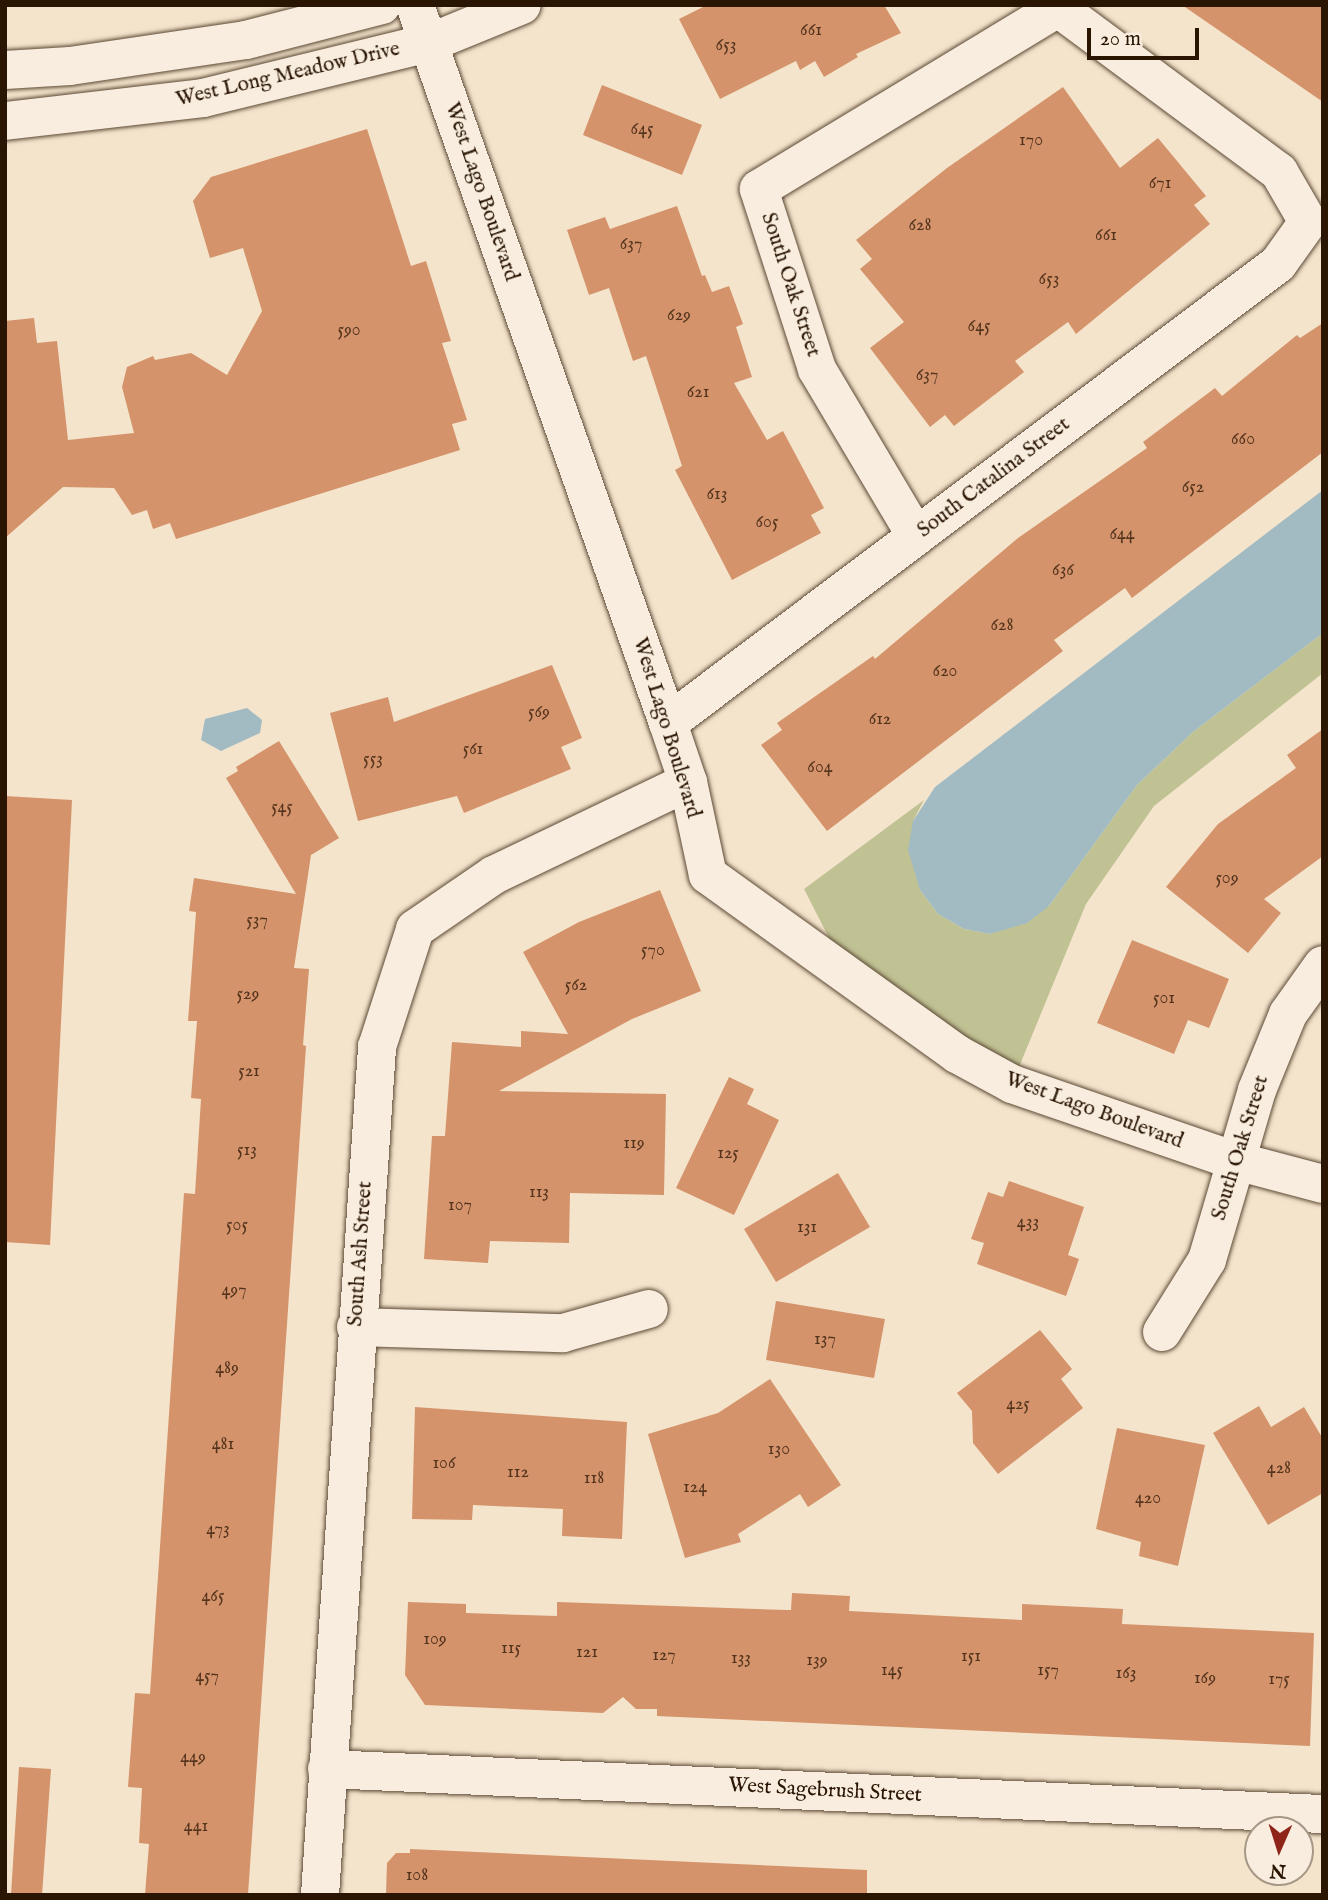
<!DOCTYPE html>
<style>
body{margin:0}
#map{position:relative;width:1328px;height:1900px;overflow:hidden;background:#f4e4cc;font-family:"IM FELL English",serif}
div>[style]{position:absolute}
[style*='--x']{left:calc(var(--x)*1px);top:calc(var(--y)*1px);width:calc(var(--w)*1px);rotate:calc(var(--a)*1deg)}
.green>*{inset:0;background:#c0c294}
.water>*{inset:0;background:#a2bbc3}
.building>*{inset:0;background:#d4936b}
.roads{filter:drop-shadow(0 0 2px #5c4935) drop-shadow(0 0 2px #5c4935)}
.street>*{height:38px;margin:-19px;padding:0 19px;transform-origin:19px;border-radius:19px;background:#f8edde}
.secondary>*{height:38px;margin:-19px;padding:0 19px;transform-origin:19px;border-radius:19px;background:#f8edde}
span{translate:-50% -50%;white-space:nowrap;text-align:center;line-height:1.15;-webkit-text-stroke:5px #f8edde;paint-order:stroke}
.number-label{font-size:18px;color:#54341d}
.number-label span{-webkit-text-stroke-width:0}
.street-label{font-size:21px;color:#2a1503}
.frame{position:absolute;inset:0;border:7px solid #2a1503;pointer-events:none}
.north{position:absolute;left:1244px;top:1816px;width:70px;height:70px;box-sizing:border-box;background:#f8edde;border:2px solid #a69786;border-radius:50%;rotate:183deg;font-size:19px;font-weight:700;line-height:28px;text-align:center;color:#2a1503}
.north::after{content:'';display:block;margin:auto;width:24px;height:32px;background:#8f2418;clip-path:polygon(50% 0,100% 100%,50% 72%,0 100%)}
.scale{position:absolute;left:1087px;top:28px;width:112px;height:32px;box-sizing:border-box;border:4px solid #2a1503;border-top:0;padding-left:9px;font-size:21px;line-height:24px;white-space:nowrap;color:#2a1503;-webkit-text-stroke:5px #f8edde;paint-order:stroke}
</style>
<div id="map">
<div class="green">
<i style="clip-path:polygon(1323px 633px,1323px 673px,1154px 806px,1086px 904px,1012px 1084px,851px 981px,804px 889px,924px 800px,913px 821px,920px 890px,938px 914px,964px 929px,990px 934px,1049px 906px,1137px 785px,1193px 732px)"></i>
</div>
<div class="water">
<i style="clip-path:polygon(1323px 490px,1323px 633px,1193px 732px,1137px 785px,1049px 906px,1027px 923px,990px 934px,964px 929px,938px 914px,920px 890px,908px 850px,913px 821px,935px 787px)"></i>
<i style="clip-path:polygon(247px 708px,262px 720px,260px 733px,221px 751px,201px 740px,205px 719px)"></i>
</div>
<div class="building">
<i style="clip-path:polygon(707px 5px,884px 5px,901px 33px,856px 54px,858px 57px,824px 77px,815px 61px,800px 70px,796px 61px,720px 99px,679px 19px)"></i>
<i style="clip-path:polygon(1182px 5px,1323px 5px,1323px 102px)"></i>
<i style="clip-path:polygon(602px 85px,702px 125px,682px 175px,583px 135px)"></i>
<i style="clip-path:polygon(1063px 87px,1120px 168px,1158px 138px,1206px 196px,1194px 205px,1210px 224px,1076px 334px,1068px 322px,1015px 361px,1024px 372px,954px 426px,945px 415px,930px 427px,870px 348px,904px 322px,860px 269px,872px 259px,856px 240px,947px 168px)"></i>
<i style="clip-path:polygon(367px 129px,411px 266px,426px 261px,451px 341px,442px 343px,467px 420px,452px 424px,460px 450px,176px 539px,170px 523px,153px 529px,147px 510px,132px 515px,114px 488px,63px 487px,5px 538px,5px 321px,34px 318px,37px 343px,57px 341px,68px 440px,134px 433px,122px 387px,127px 367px,153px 356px,155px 360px,191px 353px,227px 375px,262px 311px,243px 248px,210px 258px,193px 201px,211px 177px)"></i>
<i style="clip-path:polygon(677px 206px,702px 276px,705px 275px,712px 292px,729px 286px,743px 324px,736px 327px,752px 377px,734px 383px,767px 440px,783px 431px,824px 508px,811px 515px,821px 533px,732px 580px,675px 470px,682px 466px,646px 356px,633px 361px,609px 288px,589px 295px,567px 230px,605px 217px,610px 229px)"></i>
<i style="clip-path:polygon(1323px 323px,1323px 452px,1132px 598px,1125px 588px,1054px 640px,1063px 651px,827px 831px,761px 745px,782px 730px,777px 723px,873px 656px,875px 659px,1018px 538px,1147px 448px,1143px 442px,1215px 388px,1222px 396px,1297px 335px,1300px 338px)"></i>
<i style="clip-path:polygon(552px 665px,582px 738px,561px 747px,571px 769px,464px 813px,457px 796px,358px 821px,330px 713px,388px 697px,394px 722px)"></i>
<i style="clip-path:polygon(1323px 729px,1323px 856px,1264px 899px,1281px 913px,1248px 953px,1166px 887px,1218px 824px,1296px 768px,1287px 755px)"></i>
<i style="clip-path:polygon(279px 741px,339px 838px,311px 855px,294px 968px,309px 969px,303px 1045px,306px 1046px,248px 1895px,145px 1895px,149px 1844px,139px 1843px,142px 1788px,128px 1787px,135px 1693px,150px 1694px,184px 1193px,195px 1194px,201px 1099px,191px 1098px,197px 1021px,188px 1021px,196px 912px,189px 911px,194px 878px,296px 894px,226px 778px,238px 771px,236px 767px)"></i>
<i style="clip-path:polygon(5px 796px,72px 800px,50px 1245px,5px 1242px)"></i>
<i style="clip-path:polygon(660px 890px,701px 991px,632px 1019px,499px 1091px,666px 1094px,664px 1195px,570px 1193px,569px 1243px,490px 1241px,488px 1263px,424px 1259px,432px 1136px,445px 1136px,452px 1042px,521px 1047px,521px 1031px,568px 1034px,523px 952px,579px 922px)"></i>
<i style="clip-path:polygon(1132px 940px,1229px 979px,1209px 1028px,1188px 1020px,1174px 1054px,1097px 1023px)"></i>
<i style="clip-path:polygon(729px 1077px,754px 1089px,747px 1104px,779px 1120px,734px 1215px,676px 1188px)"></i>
<i style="clip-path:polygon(838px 1173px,870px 1227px,776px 1282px,744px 1229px)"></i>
<i style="clip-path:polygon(1009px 1181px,1084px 1207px,1068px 1255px,1079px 1259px,1066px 1296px,977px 1264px,984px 1243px,971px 1239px,988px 1192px,1003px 1197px)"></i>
<i style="clip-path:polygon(776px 1301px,885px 1319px,874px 1378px,766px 1360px)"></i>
<i style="clip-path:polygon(1040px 1330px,1072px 1369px,1061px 1379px,1083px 1408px,998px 1474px,973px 1443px,972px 1411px,957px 1393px)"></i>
<i style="clip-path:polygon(770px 1379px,841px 1485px,808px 1507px,800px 1494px,738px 1534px,741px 1542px,685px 1558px,648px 1434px,718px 1413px)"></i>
<i style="clip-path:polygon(1259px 1406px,1271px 1427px,1304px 1407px,1323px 1439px,1323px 1493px,1268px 1525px,1213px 1433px)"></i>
<i style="clip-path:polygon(415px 1407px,627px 1422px,622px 1539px,562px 1536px,563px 1509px,473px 1505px,472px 1520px,412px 1519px)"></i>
<i style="clip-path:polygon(1117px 1428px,1205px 1445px,1178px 1566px,1139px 1556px,1141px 1542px,1096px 1529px)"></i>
<i style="clip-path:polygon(792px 1593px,850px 1596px,849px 1611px,1022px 1620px,1022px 1604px,1123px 1609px,1122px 1624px,1314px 1633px,1310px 1746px,657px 1716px,657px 1709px,636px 1709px,623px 1697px,603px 1713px,425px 1705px,405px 1675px,408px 1602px,466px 1604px,466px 1613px,557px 1616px,557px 1602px,787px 1610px,791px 1610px)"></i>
<i style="clip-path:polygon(19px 1767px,51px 1769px,42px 1895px,11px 1895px)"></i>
<i style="clip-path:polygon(410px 1849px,867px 1870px,867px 1895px,386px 1895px,387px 1863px,396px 1853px,410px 1853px)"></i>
</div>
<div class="roads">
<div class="street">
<i style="--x:916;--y:536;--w:194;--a:-120.7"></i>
<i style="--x:817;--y:369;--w:189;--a:-107.9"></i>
<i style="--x:759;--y:189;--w:350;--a:-31.2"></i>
<i style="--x:668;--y:723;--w:763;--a:-36.96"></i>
<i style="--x:1278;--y:264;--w:52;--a:-54.5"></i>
<i style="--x:1308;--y:222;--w:58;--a:-120.1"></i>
<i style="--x:1279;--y:172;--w:280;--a:-143.4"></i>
<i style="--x:356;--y:1327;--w:207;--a:1.7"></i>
<i style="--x:563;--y:1333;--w:89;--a:-15.6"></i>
<i style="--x:1162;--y:1332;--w:85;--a:-58"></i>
<i style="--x:1207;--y:1260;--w:177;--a:-73.6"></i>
<i style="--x:1257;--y:1090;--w:82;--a:-67.8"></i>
<i style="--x:1288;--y:1014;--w:60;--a:-54.5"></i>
<i style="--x:327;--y:1769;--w:997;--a:2.59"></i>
<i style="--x:320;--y:1895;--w:850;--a:-86.15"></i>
<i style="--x:377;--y:1047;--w:124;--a:-72.1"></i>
<i style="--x:415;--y:929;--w:96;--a:-34.4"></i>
<i style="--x:494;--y:875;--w:215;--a:-25.6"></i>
</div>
<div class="secondary">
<i style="--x:415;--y:5;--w:761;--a:70.59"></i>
<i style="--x:668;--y:723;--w:62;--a:71.3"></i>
<i style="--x:688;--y:782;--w:95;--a:77.9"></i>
<i style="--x:708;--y:875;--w:307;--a:35.7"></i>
<i style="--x:957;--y:1054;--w:63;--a:28.6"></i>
<i style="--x:1012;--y:1084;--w:237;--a:19"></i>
<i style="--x:1236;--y:1161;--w:90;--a:14.8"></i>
<i style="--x:5;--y:70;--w:65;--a:-3.5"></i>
<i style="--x:70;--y:66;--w:178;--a:-8.4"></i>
<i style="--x:246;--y:40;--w:140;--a:-14.4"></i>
<i style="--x:5;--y:121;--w:199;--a:-6.6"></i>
<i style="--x:203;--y:98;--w:233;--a:-13.7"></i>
<i style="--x:429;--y:43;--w:100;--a:-22.2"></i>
</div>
</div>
<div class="number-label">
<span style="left:811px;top:31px">661</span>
<span style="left:726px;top:46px">653</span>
<span style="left:642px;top:130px">645</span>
<span style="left:1031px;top:141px">170</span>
<span style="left:1160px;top:184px">671</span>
<span style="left:920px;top:226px">628</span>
<span style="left:1106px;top:236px">661</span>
<span style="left:631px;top:245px">637</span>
<span style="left:1049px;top:280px">653</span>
<span style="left:679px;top:316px">629</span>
<span style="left:979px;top:327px">645</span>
<span style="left:349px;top:331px">590</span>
<span style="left:927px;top:376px">637</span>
<span style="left:698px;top:393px">621</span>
<span style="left:1243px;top:440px">660</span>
<span style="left:1193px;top:488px">652</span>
<span style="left:717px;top:495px">613</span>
<span style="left:767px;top:523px">605</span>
<span style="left:1122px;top:535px">644</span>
<span style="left:1063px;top:571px">636</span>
<span style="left:1002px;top:626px">628</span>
<span style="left:945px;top:672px">620</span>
<span style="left:539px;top:713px">569</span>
<span style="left:880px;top:720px">612</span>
<span style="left:473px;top:750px">561</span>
<span style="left:373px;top:760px">553</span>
<span style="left:820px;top:768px">604</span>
<span style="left:282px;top:808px">545</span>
<span style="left:1227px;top:879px">509</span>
<span style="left:257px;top:921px">537</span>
<span style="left:653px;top:951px">570</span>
<span style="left:576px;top:986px">562</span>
<span style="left:248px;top:995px">529</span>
<span style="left:1164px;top:999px">501</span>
<span style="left:249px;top:1072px">521</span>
<span style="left:634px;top:1144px">119</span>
<span style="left:247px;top:1151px">513</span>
<span style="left:728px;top:1154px">125</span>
<span style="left:539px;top:1193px">113</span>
<span style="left:460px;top:1206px">107</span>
<span style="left:1028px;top:1223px">433</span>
<span style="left:237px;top:1226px">505</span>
<span style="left:807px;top:1228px">131</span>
<span style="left:234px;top:1291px">497</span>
<span style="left:825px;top:1340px">137</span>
<span style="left:227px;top:1369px">489</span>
<span style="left:1018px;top:1405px">425</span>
<span style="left:223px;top:1445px">481</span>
<span style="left:779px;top:1450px">130</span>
<span style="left:444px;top:1464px">106</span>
<span style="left:1279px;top:1469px">428</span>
<span style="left:518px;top:1473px">112</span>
<span style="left:594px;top:1479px">118</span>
<span style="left:695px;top:1488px">124</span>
<span style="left:1148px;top:1499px">420</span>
<span style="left:218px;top:1530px">473</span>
<span style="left:213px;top:1597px">465</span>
<span style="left:435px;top:1640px">109</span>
<span style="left:511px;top:1649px">115</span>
<span style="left:587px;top:1653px">121</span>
<span style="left:664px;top:1656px">127</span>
<span style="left:971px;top:1657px">151</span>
<span style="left:741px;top:1659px">133</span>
<span style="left:817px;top:1661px">139</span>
<span style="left:892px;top:1671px">145</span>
<span style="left:1048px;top:1671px">157</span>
<span style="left:1126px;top:1674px">163</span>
<span style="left:207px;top:1677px">457</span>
<span style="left:1205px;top:1679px">169</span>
<span style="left:1279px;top:1680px">175</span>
<span style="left:193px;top:1758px">449</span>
<span style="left:196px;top:1827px">441</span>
<span style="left:417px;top:1876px">108</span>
</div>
<div class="street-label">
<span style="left:288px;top:75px;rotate:-13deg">West Long Meadow Drive</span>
<span style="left:481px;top:192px;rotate:71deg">West Lago Boulevard</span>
<span style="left:790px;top:285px;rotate:72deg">South Oak Street</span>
<span style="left:994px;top:478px;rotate:-37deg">South Catalina Street</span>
<span style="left:666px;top:728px;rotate:73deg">West Lago Boulevard</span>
<span style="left:1094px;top:1111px;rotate:20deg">West Lago Boulevard</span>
<span style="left:1241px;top:1148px;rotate:-73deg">South Oak Street</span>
<span style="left:361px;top:1254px;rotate:-86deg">South Ash Street</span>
<span style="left:825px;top:1791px;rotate:3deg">West Sagebrush Street</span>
</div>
<div class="frame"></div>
<div class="north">N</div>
<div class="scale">20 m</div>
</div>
